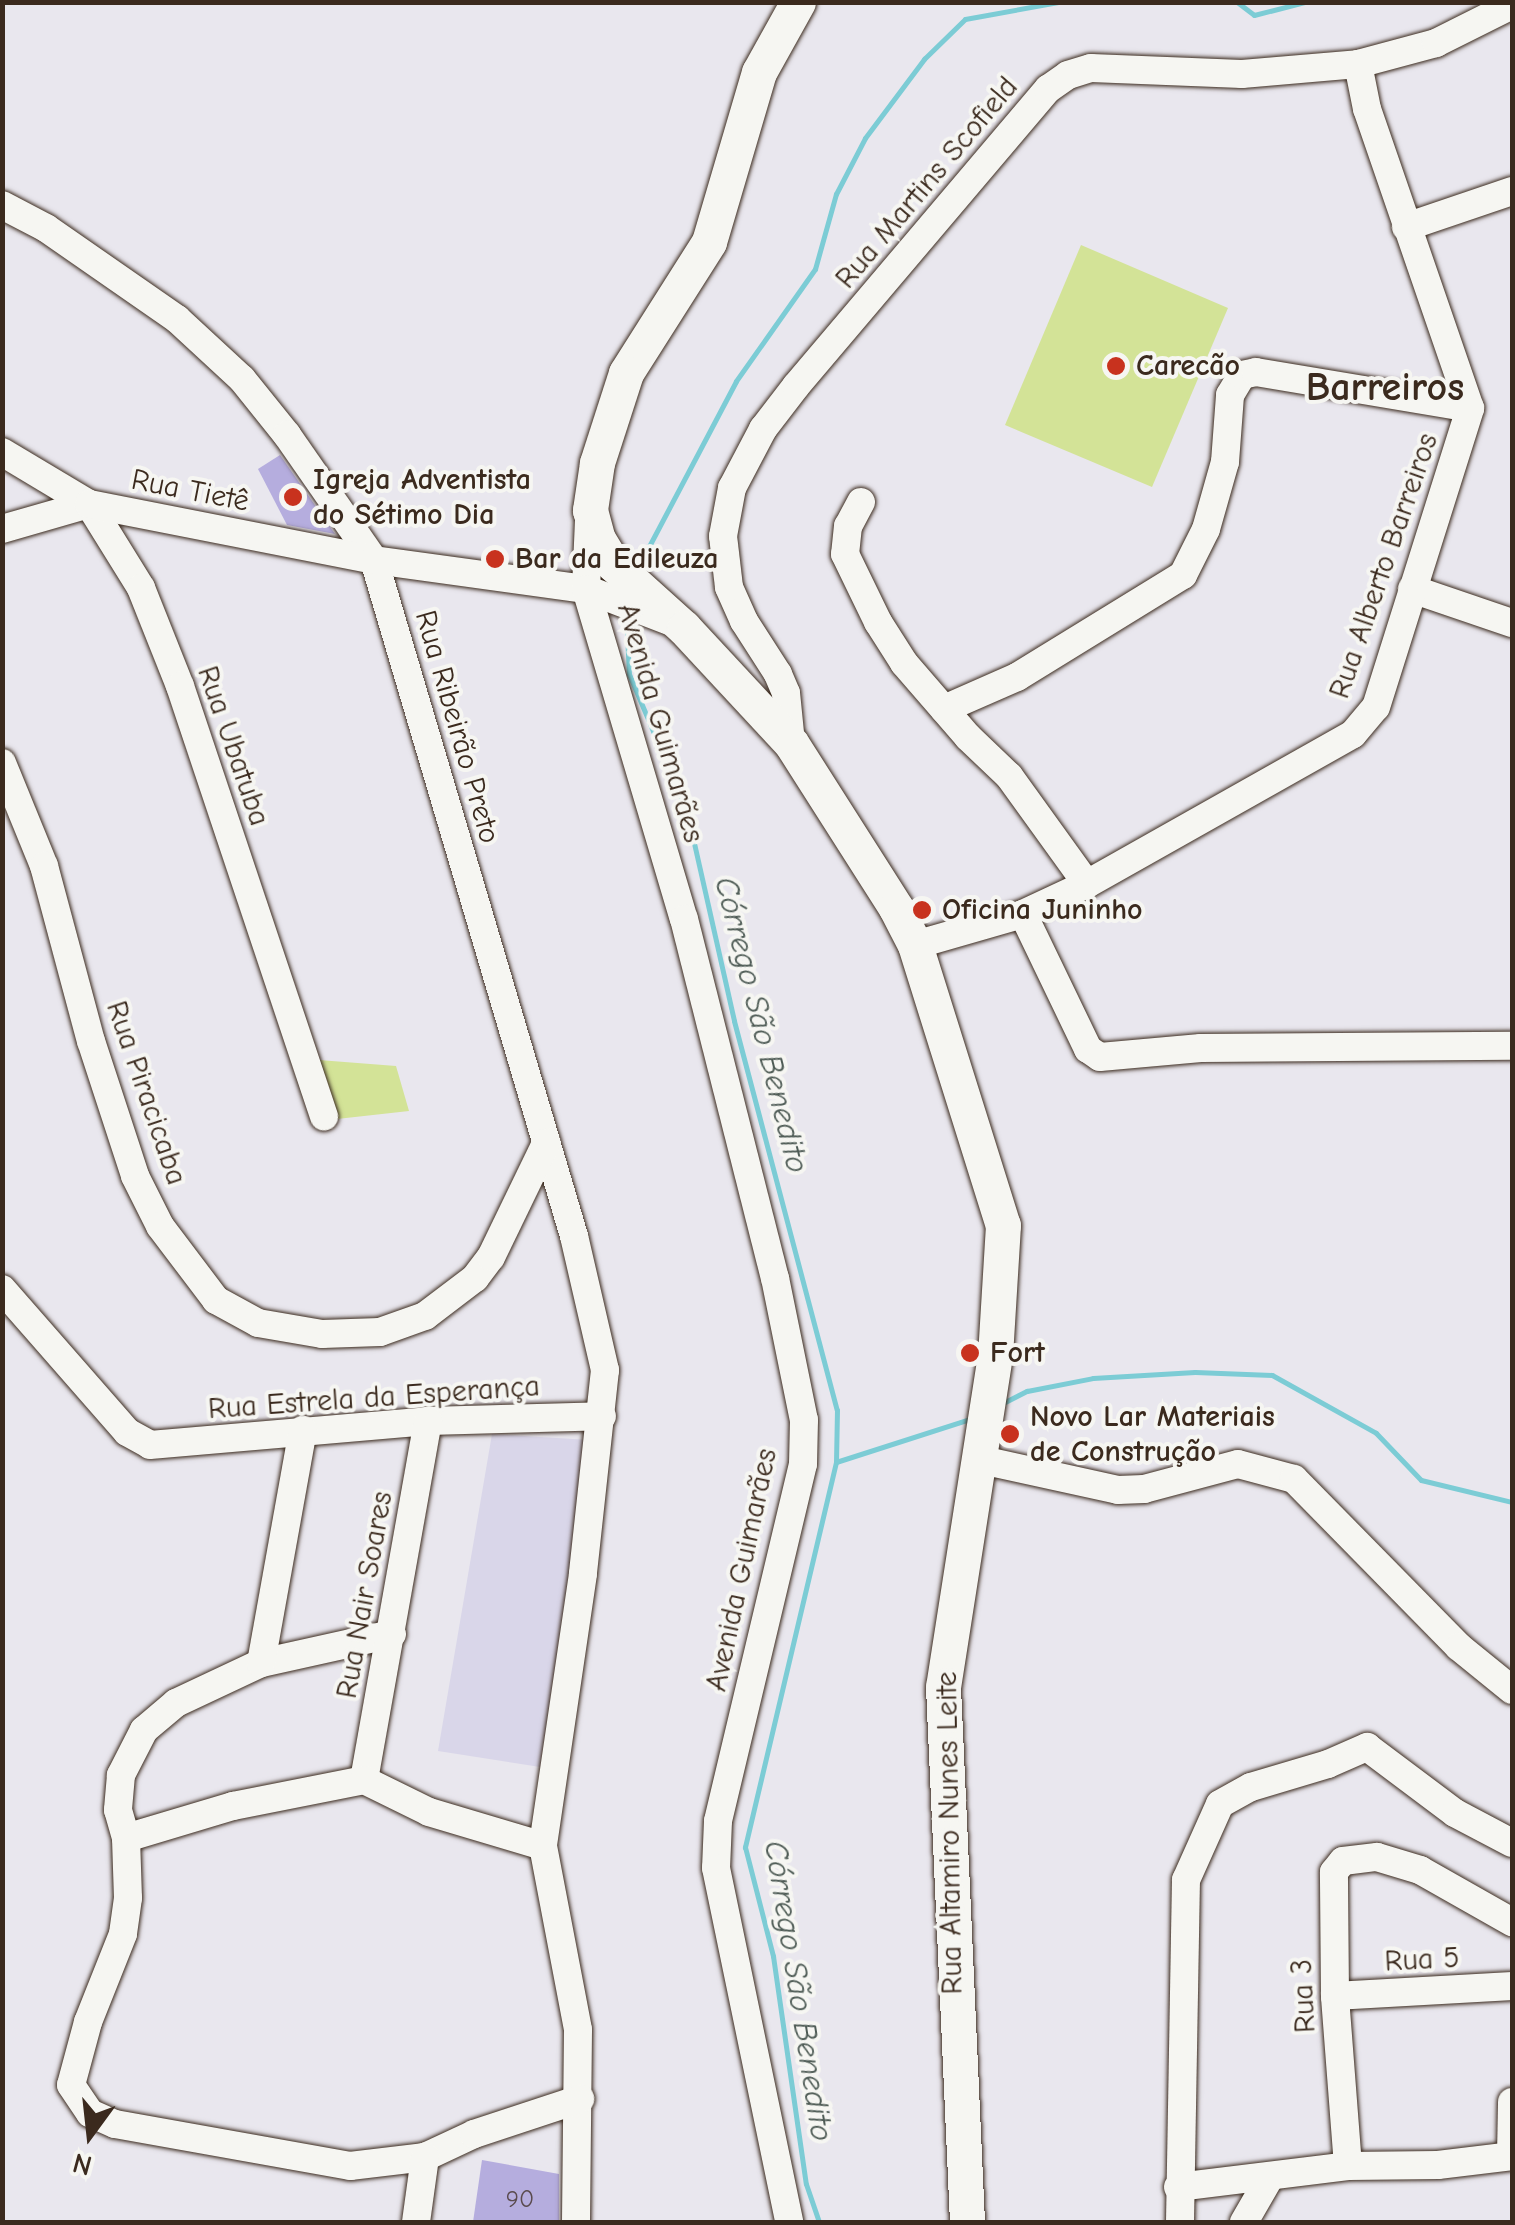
<!DOCTYPE html>
<meta charset="utf-8">
<style>
body{margin:0}
#map{position:relative;width:1515px;height:2225px;overflow:hidden;background:#e9e7ee;font-family:"Comic Neue",sans-serif}
div>[style]{position:absolute}
[style*='--x']{left:calc(var(--x)*1px);top:calc(var(--y)*1px);width:calc(var(--w)*1px);rotate:calc(var(--a)*1deg)}
.built>*{inset:0;background:#d9d6e9}
.green>*{inset:0;background:#d3e397}
.stream>*{height:5px;margin:-2.5px;padding:0 2.5px;transform-origin:2.5px;border-radius:2.5px;background:#7cccd5}
.building>*{inset:0;background:#b5adde}
.roads{filter:drop-shadow(0 0 2px #3b2a1e) drop-shadow(0 0 2px #3b2a1e)}
.minor>*{height:28px;margin:-14px;padding:0 14px;transform-origin:14px;border-radius:14px;background:#f6f6f2}
.major>*{height:35px;margin:-17.5px;padding:0 17.5px;transform-origin:17.5px;border-radius:17.5px;background:#f6f6f2}
.dots>*{width:28px;height:28px;translate:-50% -50%;box-sizing:border-box;border:5px solid #f6f6f2;border-radius:50%}
span{translate:-50% -50%;white-space:nowrap;text-align:center;line-height:1.15;-webkit-text-stroke:8px #f6f6f2;paint-order:stroke}
.number-label{font-size:25px;color:#5a4b4e}
.number-label span{-webkit-text-stroke-width:0}
.street-label{font-size:30px;color:#3b2a1e}
.poi-label{font-size:30px;color:#3b2a1e;font-weight:700}
.left{translate:0 -50%;text-align:left}
.water-label{font-size:32px;color:#4e5b55;font-style:italic}
.district-label{font-size:40px;color:#3b2a1e;font-weight:700}
.frame{position:absolute;inset:0;border:5px solid #3b2a1e;pointer-events:none}
.north{position:absolute;left:40px;top:2085px;width:100px;height:100px;-webkit-text-stroke:8px #f6f6f2;paint-order:stroke;rotate:195deg;font-size:28px;font-weight:700;line-height:40px;text-align:center;color:#3b2a1e}
.north::after{content:'';display:block;margin:auto;width:35px;height:45px;background:#3b2a1e;clip-path:polygon(50% 0,100% 100%,50% 72%,0 100%)}
</style>
<div id="map">
<div class="built">
<i style="clip-path:polygon(492px 1434px,589px 1440px,540px 1767px,438px 1751px)"></i>
</div>
<div class="green">
<i style="clip-path:polygon(1081px 245px,1228px 308px,1152px 487px,1005px 425px)"></i>
<i style="clip-path:polygon(306px 1059px,396px 1066px,409px 1111px,328px 1120px)"></i>
</div>
<div class="stream">
<i style="--x:1237;--y:2;--w:21;--a:37"></i>
<i style="--x:1254;--y:15;--w:53;--a:-14.3"></i>
<i style="--x:637;--y:569;--w:212;--a:-62.2"></i>
<i style="--x:736;--y:381;--w:137;--a:-54.8"></i>
<i style="--x:815;--y:269;--w:78;--a:-74.4"></i>
<i style="--x:836;--y:194;--w:63;--a:-62.6"></i>
<i style="--x:865;--y:138;--w:99;--a:-53.2"></i>
<i style="--x:924;--y:59;--w:57;--a:-44.3"></i>
<i style="--x:965;--y:19;--w:96;--a:-10.3"></i>
<i style="--x:626;--y:613;--w:61;--a:87.2"></i>
<i style="--x:629;--y:674;--w:150;--a:67.2"></i>
<i style="--x:687;--y:812;--w:214;--a:77.3"></i>
<i style="--x:734;--y:1021;--w:402;--a:75.2"></i>
<i style="--x:837;--y:1410;--w:52;--a:91.1"></i>
<i style="--x:836;--y:1462;--w:396;--a:103.3"></i>
<i style="--x:745;--y:1847;--w:113;--a:75.6"></i>
<i style="--x:773;--y:1956;--w:230;--a:81.8"></i>
<i style="--x:806;--y:2184;--w:40;--a:71.1"></i>
<i style="--x:1003;--y:1403;--w:27;--a:-27"></i>
<i style="--x:1027;--y:1391;--w:67;--a:-11.1"></i>
<i style="--x:1093;--y:1378;--w:102;--a:-3.4"></i>
<i style="--x:1195;--y:1372;--w:77;--a:2.2"></i>
<i style="--x:1272;--y:1375;--w:119;--a:29.1"></i>
<i style="--x:1376;--y:1433;--w:65;--a:46.2"></i>
<i style="--x:1421;--y:1480;--w:94;--a:13.6"></i>
<i style="--x:836;--y:1462;--w:141;--a:-17.8"></i>
</div>
<div class="building">
<i style="clip-path:polygon(280px 455px,335px 534px,287px 525px,258px 469px)"></i>
<i style="clip-path:polygon(482px 2160px,559px 2174px,559px 2222px,473px 2222px)"></i>
</div>
<div class="roads">
<div class="minor">
<i style="--x:2;--y:205;--w:50;--a:27.6"></i>
<i style="--x:46;--y:228;--w:160;--a:34.8"></i>
<i style="--x:177;--y:319;--w:88;--a:42.7"></i>
<i style="--x:242;--y:379;--w:72;--a:51.2"></i>
<i style="--x:287;--y:435;--w:152;--a:55.2"></i>
<i style="--x:374;--y:560;--w:705;--a:73.52"></i>
<i style="--x:574;--y:1236;--w:138;--a:77"></i>
<i style="--x:605;--y:1370;--w:205;--a:96.2"></i>
<i style="--x:583;--y:1574;--w:275;--a:98.4"></i>
<i style="--x:543;--y:1846;--w:187;--a:79.2"></i>
<i style="--x:578;--y:2030;--w:192;--a:90.6"></i>
<i style="--x:1406;--y:227;--w:112;--a:-18.8"></i>
<i style="--x:2;--y:452;--w:101;--a:30.9"></i>
<i style="--x:89;--y:504;--w:99;--a:58.2"></i>
<i style="--x:141;--y:588;--w:105;--a:68.3"></i>
<i style="--x:180;--y:686;--w:454;--a:71.5"></i>
<i style="--x:861;--y:502;--w:27;--a:118"></i>
<i style="--x:848;--y:526;--w:28;--a:96"></i>
<i style="--x:845;--y:554;--w:76;--a:64.1"></i>
<i style="--x:878;--y:622;--w:49;--a:57.6"></i>
<i style="--x:904;--y:663;--w:98;--a:49.1"></i>
<i style="--x:968;--y:737;--w:57;--a:43.6"></i>
<i style="--x:1009;--y:776;--w:133;--a:54.2"></i>
<i style="--x:2;--y:529;--w:91;--a:-16"></i>
<i style="--x:89;--y:504;--w:290;--a:11.1"></i>
<i style="--x:374;--y:560;--w:214;--a:7.8"></i>
<i style="--x:586;--y:589;--w:68;--a:-87.5"></i>
<i style="--x:586;--y:589;--w:344;--a:73.5"></i>
<i style="--x:684;--y:919;--w:370;--a:75.8"></i>
<i style="--x:775;--y:1278;--w:145;--a:78.5"></i>
<i style="--x:804;--y:1420;--w:44;--a:91.3"></i>
<i style="--x:803;--y:1464;--w:367;--a:103.4"></i>
<i style="--x:718;--y:1821;--w:47;--a:92.4"></i>
<i style="--x:716;--y:1868;--w:361;--a:78.3"></i>
<i style="--x:586;--y:589;--w:89;--a:21.1"></i>
<i style="--x:1412;--y:589;--w:106;--a:18.8"></i>
<i style="--x:944;--y:709;--w:80;--a:-23.7"></i>
<i style="--x:1017;--y:677;--w:195;--a:-31.6"></i>
<i style="--x:1183;--y:575;--w:51;--a:-63.4"></i>
<i style="--x:1206;--y:529;--w:70;--a:-74.2"></i>
<i style="--x:1225;--y:462;--w:67;--a:-85.7"></i>
<i style="--x:1230;--y:395;--w:23;--a:-59"></i>
<i style="--x:1242;--y:375;--w:14;--a:-12"></i>
<i style="--x:1256;--y:372;--w:217;--a:9.5"></i>
<i style="--x:791;--y:743;--w:50;--a:-95.7"></i>
<i style="--x:786;--y:693;--w:21;--a:-113"></i>
<i style="--x:778;--y:674;--w:63;--a:-122.7"></i>
<i style="--x:744;--y:621;--w:37;--a:-114"></i>
<i style="--x:729;--y:587;--w:51;--a:-96.7"></i>
<i style="--x:723;--y:536;--w:49;--a:-79.4"></i>
<i style="--x:732;--y:488;--w:67;--a:-62.3"></i>
<i style="--x:763;--y:429;--w:54;--a:-52.5"></i>
<i style="--x:796;--y:386;--w:390;--a:-49.7"></i>
<i style="--x:1048;--y:89;--w:24;--a:-35"></i>
<i style="--x:1068;--y:75;--w:24;--a:-17"></i>
<i style="--x:1091;--y:68;--w:151;--a:2.3"></i>
<i style="--x:1242;--y:74;--w:116;--a:-4.9"></i>
<i style="--x:1358;--y:64;--w:81;--a:-15.1"></i>
<i style="--x:1436;--y:43;--w:85;--a:-26.6"></i>
<i style="--x:2;--y:763;--w:111;--a:67.8"></i>
<i style="--x:44;--y:866;--w:181;--a:75"></i>
<i style="--x:91;--y:1041;--w:142;--a:71.9"></i>
<i style="--x:135;--y:1176;--w:56;--a:63.4"></i>
<i style="--x:160;--y:1226;--w:93;--a:52.9"></i>
<i style="--x:216;--y:1300;--w:48;--a:28.7"></i>
<i style="--x:258;--y:1323;--w:65;--a:9.8"></i>
<i style="--x:322;--y:1334;--w:58;--a:-2"></i>
<i style="--x:380;--y:1332;--w:48;--a:-19.6"></i>
<i style="--x:425;--y:1316;--w:63;--a:-37.2"></i>
<i style="--x:475;--y:1278;--w:26;--a:-53"></i>
<i style="--x:491;--y:1257;--w:127;--a:-64.2"></i>
<i style="--x:1023;--y:914;--w:150;--a:64.3"></i>
<i style="--x:1088;--y:1049;--w:14;--a:34"></i>
<i style="--x:1100;--y:1057;--w:101;--a:-5.1"></i>
<i style="--x:1201;--y:1048;--w:311;--a:-0.4"></i>
<i style="--x:915;--y:945;--w:112;--a:-16"></i>
<i style="--x:1023;--y:914;--w:71;--a:-25.1"></i>
<i style="--x:1087;--y:884;--w:305;--a:-29.4"></i>
<i style="--x:1353;--y:734;--w:35;--a:-50"></i>
<i style="--x:1376;--y:707;--w:313;--a:-72.5"></i>
<i style="--x:1470;--y:408;--w:316;--a:-109"></i>
<i style="--x:1367;--y:109;--w:46;--a:-101.3"></i>
<i style="--x:2;--y:1289;--w:190;--a:48.8"></i>
<i style="--x:127;--y:1432;--w:26;--a:29"></i>
<i style="--x:150;--y:1445;--w:279;--a:-4.9"></i>
<i style="--x:428;--y:1421;--w:174;--a:-1.6"></i>
<i style="--x:977;--y:1459;--w:144;--a:12.4"></i>
<i style="--x:1118;--y:1490;--w:26;--a:-2"></i>
<i style="--x:1144;--y:1489;--w:97;--a:-14.9"></i>
<i style="--x:1238;--y:1464;--w:58;--a:15"></i>
<i style="--x:1294;--y:1479;--w:235;--a:45.5"></i>
<i style="--x:1459;--y:1647;--w:68;--a:39.1"></i>
<i style="--x:392;--y:1634;--w:134;--a:167.5"></i>
<i style="--x:261;--y:1663;--w:94;--a:154.8"></i>
<i style="--x:176;--y:1703;--w:42;--a:139.8"></i>
<i style="--x:144;--y:1730;--w:51;--a:117.1"></i>
<i style="--x:121;--y:1775;--w:35;--a:95"></i>
<i style="--x:118;--y:1810;--w:29;--a:74"></i>
<i style="--x:126;--y:1838;--w:60;--a:88.1"></i>
<i style="--x:128;--y:1898;--w:36;--a:98"></i>
<i style="--x:123;--y:1934;--w:95;--a:111.7"></i>
<i style="--x:88;--y:2022;--w:65;--a:105.1"></i>
<i style="--x:71;--y:2085;--w:34;--a:56"></i>
<i style="--x:90;--y:2113;--w:27;--a:24"></i>
<i style="--x:115;--y:2124;--w:239;--a:10.1"></i>
<i style="--x:350;--y:2166;--w:76;--a:-6.8"></i>
<i style="--x:425;--y:2157;--w:54;--a:-25.1"></i>
<i style="--x:474;--y:2134;--w:112;--a:-18.3"></i>
<i style="--x:261;--y:1663;--w:237;--a:-79.8"></i>
<i style="--x:364;--y:1780;--w:365;--a:-79.9"></i>
<i style="--x:126;--y:1838;--w:112;--a:-16.7"></i>
<i style="--x:233;--y:1806;--w:134;--a:-11.2"></i>
<i style="--x:364;--y:1780;--w:72;--a:26.2"></i>
<i style="--x:429;--y:1812;--w:119;--a:16.6"></i>
<i style="--x:1335;--y:1996;--w:177;--a:-3.2"></i>
<i style="--x:1511;--y:2156;--w:54;--a:-88.9"></i>
<i style="--x:1348;--y:2166;--w:170;--a:-94.4"></i>
<i style="--x:1335;--y:1996;--w:124;--a:-90.5"></i>
<i style="--x:1334;--y:1872;--w:14;--a:-51"></i>
<i style="--x:1343;--y:1861;--w:34;--a:-7"></i>
<i style="--x:1377;--y:1857;--w:45;--a:16.8"></i>
<i style="--x:1420;--y:1870;--w:106;--a:29.5"></i>
<i style="--x:1178;--y:2187;--w:171;--a:-7"></i>
<i style="--x:1348;--y:2166;--w:90;--a:-0.6"></i>
<i style="--x:1438;--y:2165;--w:75;--a:-6.9"></i>
<i style="--x:416;--y:2222;--w:66;--a:-82.1"></i>
<i style="--x:1180;--y:2222;--w:342;--a:-89"></i>
<i style="--x:1186;--y:1880;--w:83;--a:-65.9"></i>
<i style="--x:1220;--y:1804;--w:35;--a:-29"></i>
<i style="--x:1251;--y:1787;--w:80;--a:-16.6"></i>
<i style="--x:1328;--y:1764;--w:43;--a:-23.6"></i>
<i style="--x:1367;--y:1747;--w:110;--a:36.9"></i>
<i style="--x:1455;--y:1813;--w:64;--a:27.8"></i>
<i style="--x:1244;--y:2222;--w:52;--a:-60"></i>
</div>
<div class="major">
<i style="--x:798;--y:2;--w:80;--a:119.1"></i>
<i style="--x:759;--y:72;--w:177;--a:106.4"></i>
<i style="--x:709;--y:242;--w:155;--a:122.4"></i>
<i style="--x:626;--y:373;--w:95;--a:107.9"></i>
<i style="--x:597;--y:463;--w:48;--a:98.5"></i>
<i style="--x:590;--y:510;--w:30;--a:75"></i>
<i style="--x:598;--y:539;--w:29;--a:59"></i>
<i style="--x:613;--y:564;--w:96;--a:42"></i>
<i style="--x:684;--y:628;--w:157;--a:47.1"></i>
<i style="--x:791;--y:743;--w:196;--a:57.5"></i>
<i style="--x:896;--y:908;--w:42;--a:62.8"></i>
<i style="--x:915;--y:945;--w:294;--a:72.6"></i>
<i style="--x:1003;--y:1225;--w:130;--a:93.5"></i>
<i style="--x:995;--y:1355;--w:336;--a:98.9"></i>
<i style="--x:943;--y:1687;--w:536;--a:87.43"></i>
</div>
</div>
<div class="dots">
<i style="left:1116px;top:366px;background:#c8321e"></i>
<i style="left:293px;top:497px;background:#c8321e"></i>
<i style="left:495px;top:559px;background:#c8321e"></i>
<i style="left:922px;top:910px;background:#c8321e"></i>
<i style="left:970px;top:1353px;background:#c8321e"></i>
<i style="left:1010px;top:1434px;background:#c8321e"></i>
</div>
<div class="number-label">
<span style="left:520px;top:2199px">90</span>
</div>
<div class="street-label">
<span style="left:927px;top:183px;rotate:-50deg">Rua Martins Scofield</span>
<span style="left:190px;top:491px;rotate:11deg">Rua Tietê</span>
<span style="left:1384px;top:566px;rotate:-71deg">Rua Alberto Barreiros</span>
<span style="left:660px;top:723px;rotate:74deg">Avenida Guimarães</span>
<span style="left:457px;top:727px;rotate:74deg">Rua Ribeirão Preto</span>
<span style="left:233px;top:746px;rotate:71deg">Rua Ubatuba</span>
<span style="left:146px;top:1093px;rotate:71deg">Rua Piracicaba</span>
<span style="left:374px;top:1398px;rotate:-4deg">Rua Estrela da Esperança</span>
<span style="left:742px;top:1570px;rotate:-78deg">Avenida Guimarães</span>
<span style="left:365px;top:1595px;rotate:-80deg">Rua Nair Soares</span>
<span style="left:950px;top:1833px;rotate:-91deg">Rua Altamiro Nunes Leite</span>
<span style="left:1422px;top:1960px;rotate:-3deg">Rua 5</span>
<span style="left:1304px;top:1996px;rotate:-93deg">Rua 3</span>
</div>
<div class="poi-label">
<span class="left" style="left:1136px;top:366px">Carecão</span>
<span class="left" style="left:313px;top:497px">Igreja Adventista<br>do Sétimo Dia</span>
<span class="left" style="left:515px;top:559px">Bar da Edileuza</span>
<span class="left" style="left:942px;top:910px">Oficina Juninho</span>
<span class="left" style="left:990px;top:1353px">Fort</span>
<span class="left" style="left:1030px;top:1434px">Novo Lar Materiais<br>de Construção</span>
</div>
<div class="water-label">
<span style="left:761px;top:1025px;rotate:76deg">Córrego São Benedito</span>
<span style="left:798px;top:1991px;rotate:81deg">Córrego São Benedito</span>
</div>
<div class="district-label">
<span style="left:1385px;top:387px">Barreiros</span>
</div>
<div class="frame"></div>
<div class="north">N</div>
</div>
